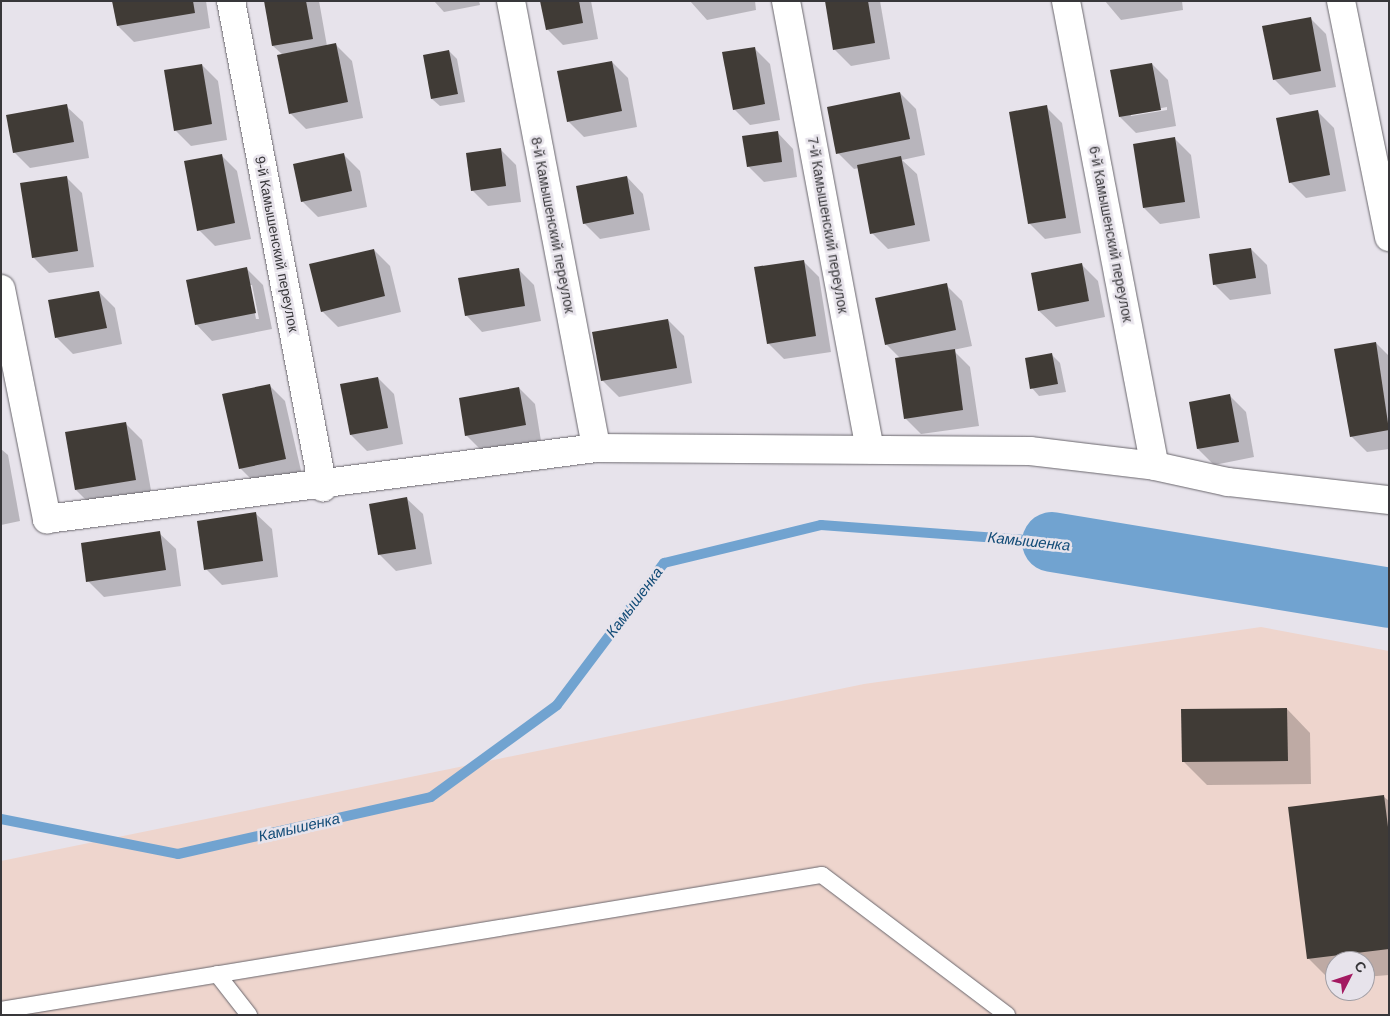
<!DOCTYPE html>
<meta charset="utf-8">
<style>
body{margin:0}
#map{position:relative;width:1390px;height:1016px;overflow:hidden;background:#e7e3eb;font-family:Helvetica,sans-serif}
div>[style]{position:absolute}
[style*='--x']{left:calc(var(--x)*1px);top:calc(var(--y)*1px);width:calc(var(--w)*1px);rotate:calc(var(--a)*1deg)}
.industrial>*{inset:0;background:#eed5cd}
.shadow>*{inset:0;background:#0003}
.stream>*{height:10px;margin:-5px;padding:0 5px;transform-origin:5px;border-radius:5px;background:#71a3d0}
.river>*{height:60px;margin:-30px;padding:0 30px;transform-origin:30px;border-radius:30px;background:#71a3d0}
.building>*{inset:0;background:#403b36}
.roads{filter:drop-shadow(0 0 1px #6a676d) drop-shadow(0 0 1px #6a676d)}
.lane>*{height:16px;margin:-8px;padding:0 8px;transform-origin:8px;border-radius:8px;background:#fff}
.street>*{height:28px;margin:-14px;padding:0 14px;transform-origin:14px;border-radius:14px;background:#fff}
span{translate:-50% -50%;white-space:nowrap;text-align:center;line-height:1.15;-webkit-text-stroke:5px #e7e3eb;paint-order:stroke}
.street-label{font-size:14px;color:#38373a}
.water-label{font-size:15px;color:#134c77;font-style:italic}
.frame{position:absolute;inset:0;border:2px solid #38373a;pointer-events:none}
.north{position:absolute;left:1325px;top:951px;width:50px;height:50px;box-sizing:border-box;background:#e7e3eb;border:1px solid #a19ea4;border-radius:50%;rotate:49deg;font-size:14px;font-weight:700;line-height:20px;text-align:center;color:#38373a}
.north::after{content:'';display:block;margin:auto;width:18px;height:22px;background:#a31961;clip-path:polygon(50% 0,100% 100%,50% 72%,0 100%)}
</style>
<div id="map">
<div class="industrial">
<i style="clip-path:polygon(evenodd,1261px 627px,1389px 651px,1389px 1015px,1px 1015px,1px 861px,864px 684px,1261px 627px,1335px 961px,1365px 961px,1365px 991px,1335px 991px,1335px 961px)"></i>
</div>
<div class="shadow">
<i style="clip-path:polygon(114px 1px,206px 1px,210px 28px,134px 42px,118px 26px)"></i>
<i style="clip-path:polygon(265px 1px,319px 1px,327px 46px,336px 45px,352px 61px,363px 118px,306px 129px,290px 113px,283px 55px,273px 46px)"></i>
<i style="clip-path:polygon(434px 1px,479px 1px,480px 5px,444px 12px)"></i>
<i style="clip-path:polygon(542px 1px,591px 1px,598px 39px,563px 45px,547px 29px)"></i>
<i style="clip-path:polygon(690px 1px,755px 1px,756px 10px,707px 20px)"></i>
<i style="clip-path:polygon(826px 1px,880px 1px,890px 59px,851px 66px,835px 50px)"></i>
<i style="clip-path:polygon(1105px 1px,1182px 1px,1183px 10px,1121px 20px)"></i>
<i style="clip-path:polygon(1310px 18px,1326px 34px,1336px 87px,1290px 95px,1274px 79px)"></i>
<i style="clip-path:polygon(754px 48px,770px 64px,780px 120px,750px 125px,734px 109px)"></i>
<i style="clip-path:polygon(449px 51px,457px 59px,465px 102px,440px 106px,432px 99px)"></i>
<i style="clip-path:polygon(612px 62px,628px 78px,637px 127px,584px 137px,568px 121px)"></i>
<i style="clip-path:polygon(evenodd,1152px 64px,1168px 80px,1176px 126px,1136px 133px,1120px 117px,1152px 64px,1167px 107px,1167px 110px,1131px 116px,1131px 114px,1167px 107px)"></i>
<i style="clip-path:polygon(202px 65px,218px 81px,227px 140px,191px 146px,175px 130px)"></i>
<i style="clip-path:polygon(900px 93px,916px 109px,925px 155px,902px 160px,917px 174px,930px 241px,888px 249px,872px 233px,859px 168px,854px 169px,838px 153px)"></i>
<i style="clip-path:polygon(66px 106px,83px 122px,89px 158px,30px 168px,14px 152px)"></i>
<i style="clip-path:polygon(1046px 107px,1062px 123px,1081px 233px,1045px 239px,1029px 223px)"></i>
<i style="clip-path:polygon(1318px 112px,1334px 128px,1346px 191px,1306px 198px,1290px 182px)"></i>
<i style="clip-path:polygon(777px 132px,793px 149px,797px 177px,764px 182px,748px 166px)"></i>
<i style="clip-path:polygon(1174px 138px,1191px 155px,1200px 218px,1160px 224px,1144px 208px)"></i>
<i style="clip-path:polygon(500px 149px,516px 165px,521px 202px,488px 206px,472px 190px)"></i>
<i style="clip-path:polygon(221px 155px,237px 171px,251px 239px,215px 246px,199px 230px)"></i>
<i style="clip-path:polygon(344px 155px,360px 171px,367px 207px,318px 217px,302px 201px)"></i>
<i style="clip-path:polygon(66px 177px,82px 193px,94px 267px,49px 273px,33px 257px)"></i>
<i style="clip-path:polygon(627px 177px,643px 194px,650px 230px,600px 239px,584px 223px)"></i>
<i style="clip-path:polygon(1251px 249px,1267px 265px,1271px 294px,1230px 300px,1214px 284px)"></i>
<i style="clip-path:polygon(374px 250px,390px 266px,401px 312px,338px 327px,322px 311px)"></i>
<i style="clip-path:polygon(803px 261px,819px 277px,831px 352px,784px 359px,768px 343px)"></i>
<i style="clip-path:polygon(1082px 265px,1098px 281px,1105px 317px,1056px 327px,1039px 311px)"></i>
<i style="clip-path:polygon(evenodd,247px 269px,263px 285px,272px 329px,212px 341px,196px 324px,247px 269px,249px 285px,252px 285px,259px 319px,256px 319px,249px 285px)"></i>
<i style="clip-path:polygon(518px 269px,534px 285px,541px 321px,482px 332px,466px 315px)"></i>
<i style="clip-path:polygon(946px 285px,962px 301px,972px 346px,953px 350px,970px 367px,979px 426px,921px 434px,905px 418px,900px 358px,886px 344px)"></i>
<i style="clip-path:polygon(99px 292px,115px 308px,122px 344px,73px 354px,57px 338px,50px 301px)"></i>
<i style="clip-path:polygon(668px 320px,684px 336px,692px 383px,619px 397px,602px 380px)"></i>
<i style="clip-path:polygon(1376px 343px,1389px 356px,1389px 449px,1367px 452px,1351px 436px)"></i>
<i style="clip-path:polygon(1052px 355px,1060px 363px,1066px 392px,1039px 396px,1032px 388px)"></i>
<i style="clip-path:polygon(378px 378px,394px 394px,403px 444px,367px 451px,351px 435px,342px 385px)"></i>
<i style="clip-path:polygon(269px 385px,285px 401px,302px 475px,256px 484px,240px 468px)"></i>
<i style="clip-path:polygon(519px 388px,535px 404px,541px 441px,482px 451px,466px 435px)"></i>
<i style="clip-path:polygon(1230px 396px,1246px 412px,1254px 457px,1214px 465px,1198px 449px)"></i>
<i style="clip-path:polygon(126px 424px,142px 440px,152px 496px,92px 506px,76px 490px)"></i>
<i style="clip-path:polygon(1px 449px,8px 455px,20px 521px,1px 525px)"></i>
<i style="clip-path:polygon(406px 498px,423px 514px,432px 564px,396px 571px,380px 555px,370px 505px)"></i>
<i style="clip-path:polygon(255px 513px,272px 529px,278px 577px,222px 585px,206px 569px)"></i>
<i style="clip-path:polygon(159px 533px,176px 549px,181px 586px,104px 597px,88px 581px)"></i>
<i style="clip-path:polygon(1287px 709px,1310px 733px,1311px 784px,1207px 785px,1183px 761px)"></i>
<i style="clip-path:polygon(1383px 796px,1389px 801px,1389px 975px,1365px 977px,1365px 961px,1335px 961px,1332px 982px,1308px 958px)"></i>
</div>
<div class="stream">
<i style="--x:1;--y:819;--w:180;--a:11.2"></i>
<i style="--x:178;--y:854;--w:259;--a:-12.7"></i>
<i style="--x:431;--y:797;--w:156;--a:-36.1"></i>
<i style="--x:557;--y:705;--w:178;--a:-53"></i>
<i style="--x:664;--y:563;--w:162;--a:-13.6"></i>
<i style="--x:821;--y:525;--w:232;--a:4.2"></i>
</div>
<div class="river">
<i style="--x:1052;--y:542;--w:342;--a:9.4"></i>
</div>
<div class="building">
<i style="clip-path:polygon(112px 1px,193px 1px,195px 13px,117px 26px)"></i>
<i style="clip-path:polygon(264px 1px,306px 1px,313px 39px,272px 46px)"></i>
<i style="clip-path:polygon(540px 1px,579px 1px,583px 23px,546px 30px)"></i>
<i style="clip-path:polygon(825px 1px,868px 1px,875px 43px,833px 50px)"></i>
<i style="clip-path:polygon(1311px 17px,1321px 71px,1273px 80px,1262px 26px)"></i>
<i style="clip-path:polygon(336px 43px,348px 102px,289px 114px,277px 55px)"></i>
<i style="clip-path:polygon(755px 47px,765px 104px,733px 110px,722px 52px)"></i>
<i style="clip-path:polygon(449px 50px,458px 94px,431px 99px,423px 55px)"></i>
<i style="clip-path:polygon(612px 61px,622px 111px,567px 122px,557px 71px)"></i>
<i style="clip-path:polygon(1152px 63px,1161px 110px,1119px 117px,1110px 70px)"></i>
<i style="clip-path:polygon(202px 64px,212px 124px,174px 131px,164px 70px)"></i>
<i style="clip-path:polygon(900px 92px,910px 139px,836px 154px,827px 107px)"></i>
<i style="clip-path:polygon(67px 104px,74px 142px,13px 153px,6px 115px)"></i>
<i style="clip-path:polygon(1047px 105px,1066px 218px,1028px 224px,1009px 112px)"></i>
<i style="clip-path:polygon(1318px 110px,1330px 175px,1289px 183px,1276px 118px)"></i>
<i style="clip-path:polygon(778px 131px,782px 162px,747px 167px,742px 136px)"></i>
<i style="clip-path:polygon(1175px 137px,1185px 202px,1143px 208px,1133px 144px)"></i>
<i style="clip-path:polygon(501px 148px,506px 186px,471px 191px,466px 153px)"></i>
<i style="clip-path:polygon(344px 153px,352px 191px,301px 202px,293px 164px)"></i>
<i style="clip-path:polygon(222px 154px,235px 223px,197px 231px,184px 161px)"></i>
<i style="clip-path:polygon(901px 156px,915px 225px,870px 234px,857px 165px)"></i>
<i style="clip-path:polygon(67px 176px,78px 251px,32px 258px,20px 183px)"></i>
<i style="clip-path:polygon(627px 176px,634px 214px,583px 224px,576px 186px)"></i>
<i style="clip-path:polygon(1251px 248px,1256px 278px,1213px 285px,1209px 254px)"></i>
<i style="clip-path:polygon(374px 249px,385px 296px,321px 312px,309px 264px)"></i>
<i style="clip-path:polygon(804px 260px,816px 336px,767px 344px,754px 267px)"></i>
<i style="clip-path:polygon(1082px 263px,1089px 301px,1038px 311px,1031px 273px)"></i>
<i style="clip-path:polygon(247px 267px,256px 313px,195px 325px,186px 280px)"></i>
<i style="clip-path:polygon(519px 268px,525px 306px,465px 316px,458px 278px)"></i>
<i style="clip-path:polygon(947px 283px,956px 330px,885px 345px,875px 298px)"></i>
<i style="clip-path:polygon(99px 291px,107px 328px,55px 338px,48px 300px)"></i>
<i style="clip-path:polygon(668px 319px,677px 368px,601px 381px,592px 332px)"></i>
<i style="clip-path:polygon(1376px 342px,1389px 430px,1350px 437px,1334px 349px)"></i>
<i style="clip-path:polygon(955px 349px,963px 410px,904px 419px,895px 358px)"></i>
<i style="clip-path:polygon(1052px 353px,1058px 384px,1030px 389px,1025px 358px)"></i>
<i style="clip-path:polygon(378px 377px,388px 428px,350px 435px,340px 384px)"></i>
<i style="clip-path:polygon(270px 384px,286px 459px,239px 469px,222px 394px)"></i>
<i style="clip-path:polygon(519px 387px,526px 425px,465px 436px,459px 398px)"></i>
<i style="clip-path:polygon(1230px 394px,1239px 442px,1197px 449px,1189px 402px)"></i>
<i style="clip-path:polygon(126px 422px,136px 480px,75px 490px,65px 432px)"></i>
<i style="clip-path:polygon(407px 497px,416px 549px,378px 555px,369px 504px)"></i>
<i style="clip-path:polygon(256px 512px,263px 561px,204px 570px,197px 521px)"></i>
<i style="clip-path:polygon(160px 531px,166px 570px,86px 582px,81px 543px)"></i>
<i style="clip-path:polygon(1287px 708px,1288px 761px,1182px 762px,1181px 709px)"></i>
<i style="clip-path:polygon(1384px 795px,1389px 835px,1389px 949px,1307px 959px,1288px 807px)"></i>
</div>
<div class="roads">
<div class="lane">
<i style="--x:217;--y:974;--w:52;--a:52"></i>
<i style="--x:1;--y:1010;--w:832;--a:-9.34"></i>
<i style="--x:822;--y:875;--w:232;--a:37.1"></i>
</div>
<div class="street">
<i style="--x:231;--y:1;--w:495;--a:79.3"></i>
<i style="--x:511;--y:1;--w:455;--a:79.2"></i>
<i style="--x:786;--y:1;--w:456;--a:79.4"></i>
<i style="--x:1066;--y:1;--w:473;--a:79.2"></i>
<i style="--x:1341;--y:1;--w:241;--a:78.5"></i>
<i style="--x:1;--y:289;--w:235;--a:78.7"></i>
<i style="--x:47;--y:519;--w:554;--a:-7.37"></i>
<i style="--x:596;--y:448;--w:434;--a:0.4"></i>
<i style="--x:1030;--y:451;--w:126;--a:6.8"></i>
<i style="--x:1155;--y:466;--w:75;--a:12.4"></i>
<i style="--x:1228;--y:482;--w:162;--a:6.4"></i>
</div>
</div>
<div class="street-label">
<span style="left:553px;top:225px;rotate:79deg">8-й Камышенский переулок</span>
<span style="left:828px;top:225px;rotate:80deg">7-й Камышенский переулок</span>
<span style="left:1111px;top:234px;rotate:79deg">6-й Камышенский переулок</span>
<span style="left:277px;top:244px;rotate:79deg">9-й Камышенский переулок</span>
</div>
<div class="water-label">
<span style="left:1029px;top:541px;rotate:6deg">Камышенка</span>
<span style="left:634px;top:602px;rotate:-53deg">Камышенка</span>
<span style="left:299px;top:827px;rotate:-13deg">Камышенка</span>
</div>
<div class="frame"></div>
<div class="north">С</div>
</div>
